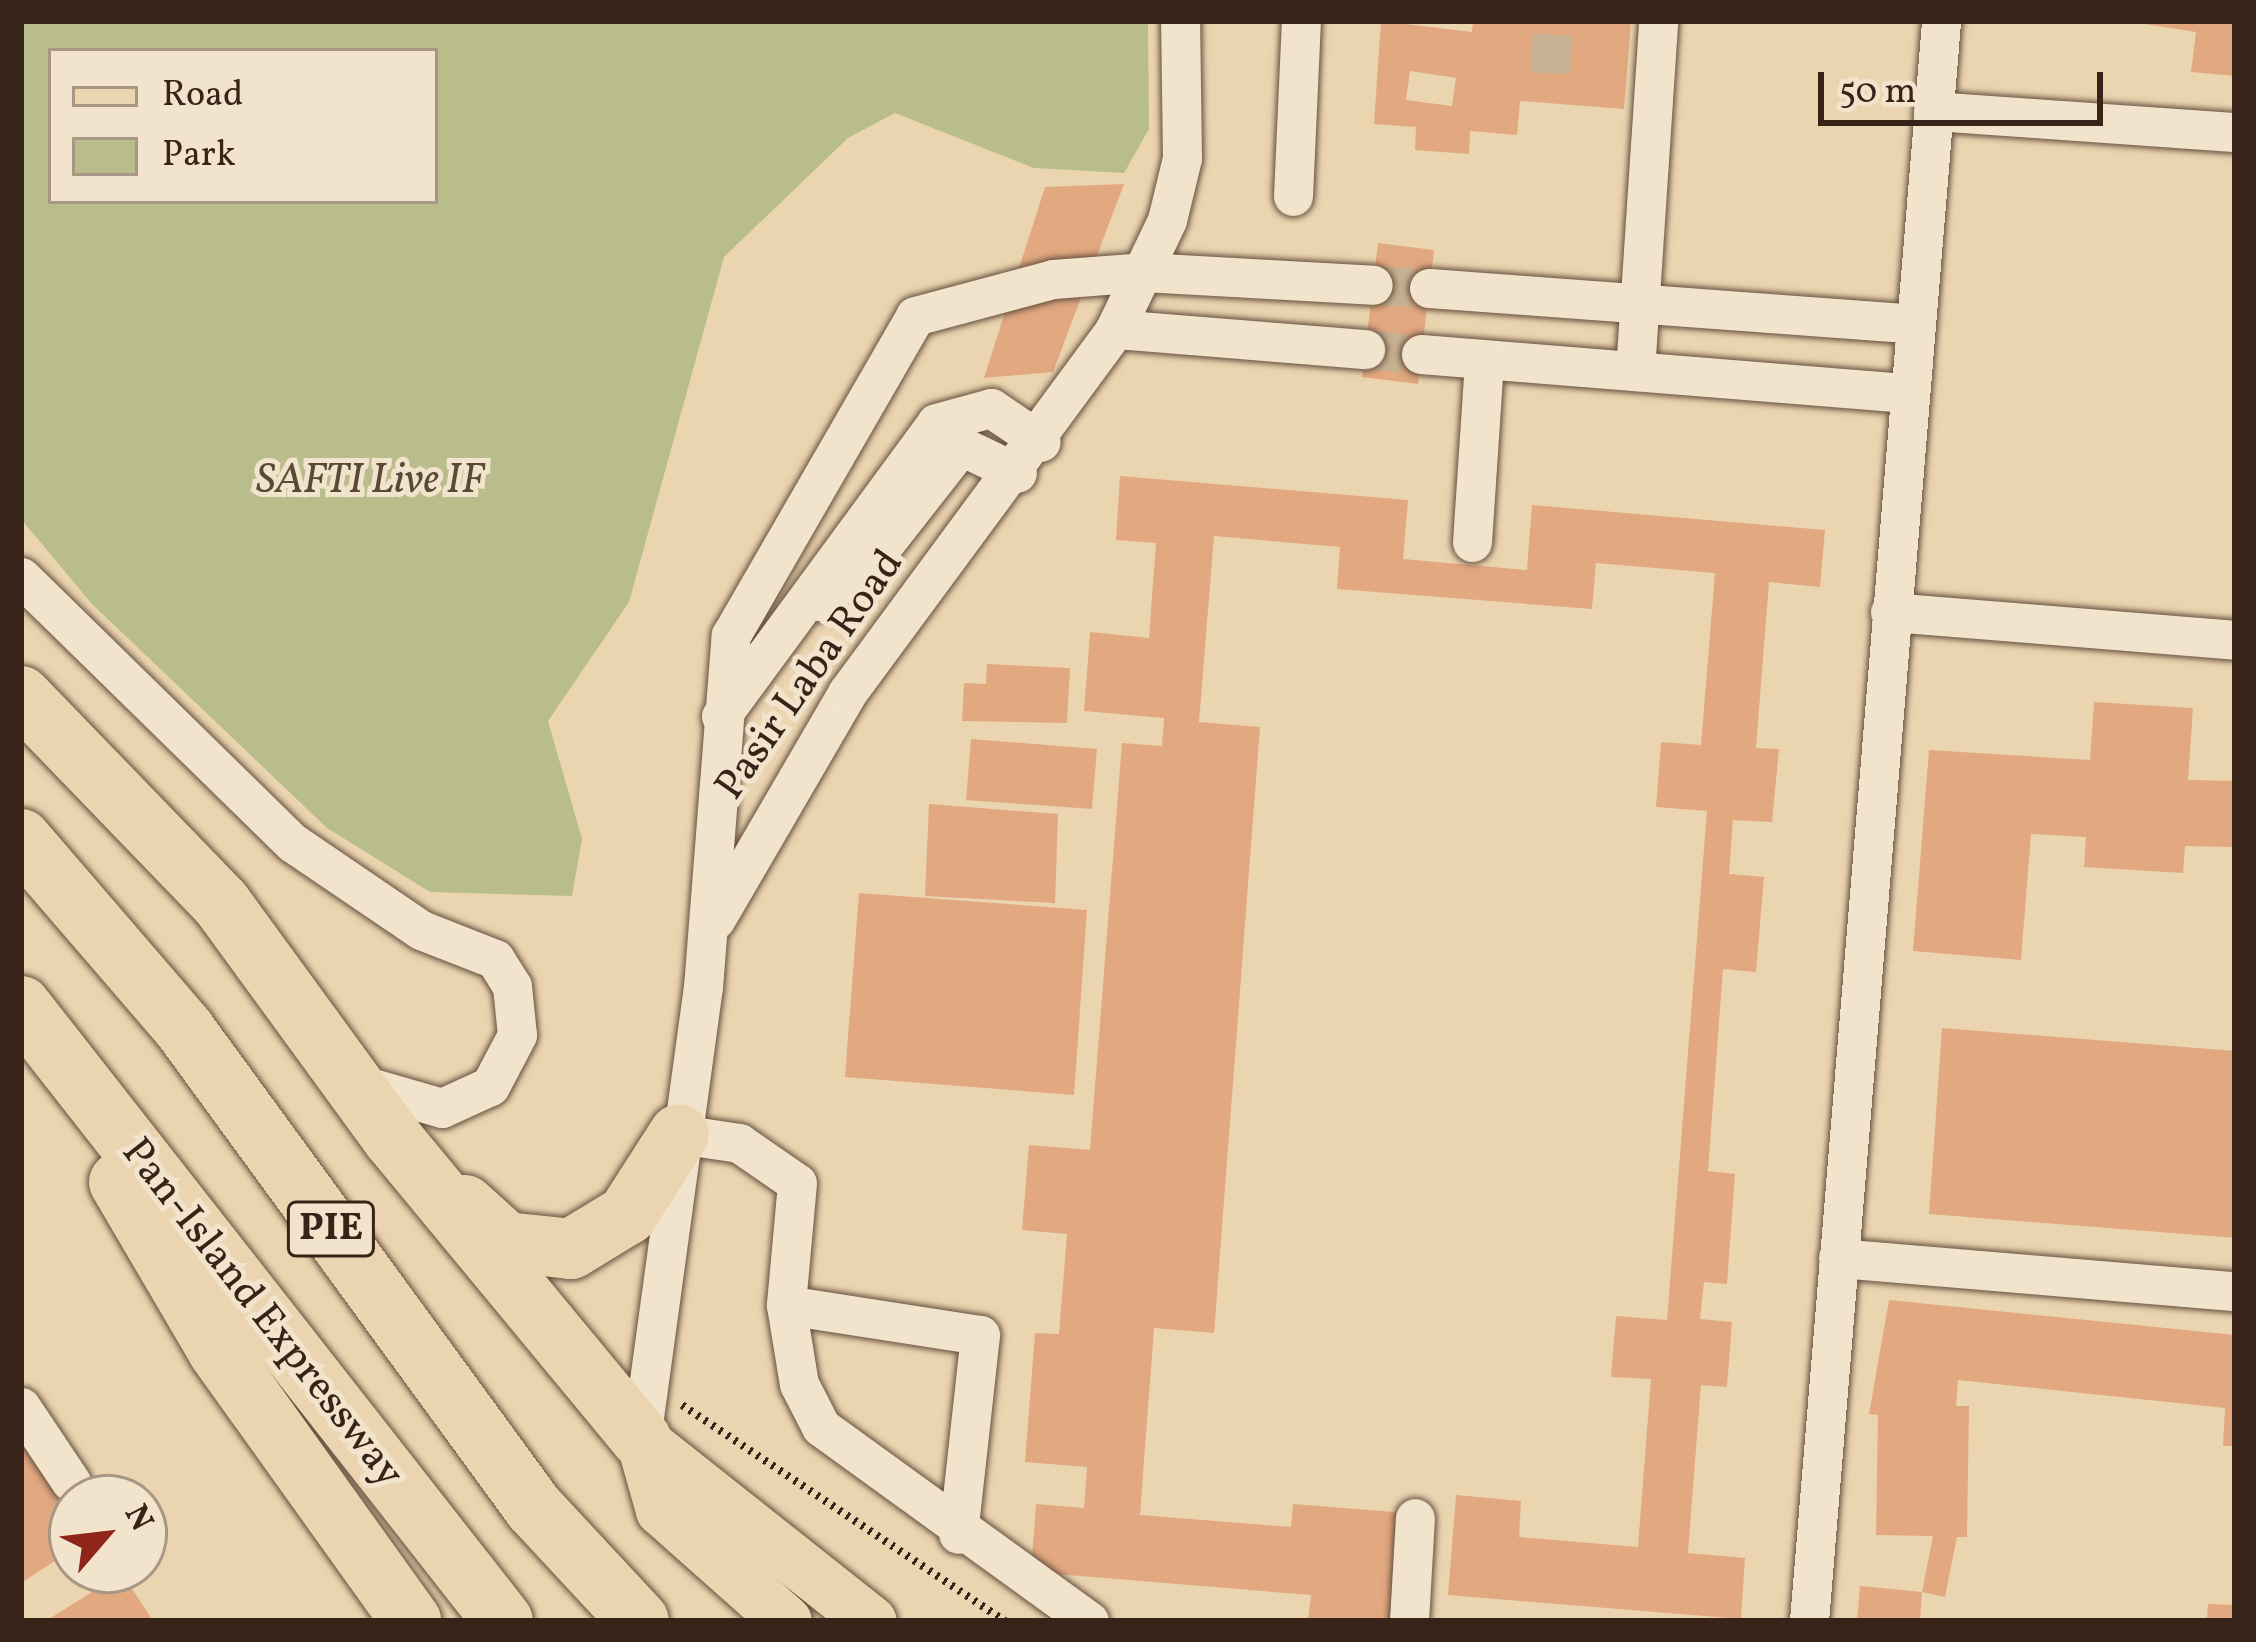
<!DOCTYPE html>
<style>
body{margin:0}
#map{position:relative;width:2256px;height:1642px;overflow:hidden;background:#ebd5b1;font-family:Vollkorn,serif}
div>[style]{position:absolute}
[style*='--x']{left:calc(var(--x)*1px);top:calc(var(--y)*1px);width:calc(var(--w)*1px);rotate:calc(var(--a)*1deg)}
.green>*{inset:0;background:#b8bd8b}
.building>*{inset:0;background:#e2a880}
.minor-tunnel>*{height:39px;margin-top:-19.5px;transform-origin:0;background:repeating-linear-gradient(90deg,#c7b192 0 39px,transparent 0 59px)}
.path>*{height:8px;margin-top:-4px;transform-origin:0;background:repeating-linear-gradient(90deg,#382318 0 3px,transparent 0 9px)}
.roads{filter:drop-shadow(0 0 3px #65503e) drop-shadow(0 0 3px #65503e)}
.minor>*{height:39px;margin:-19.5px;padding:0 19.5px;transform-origin:19.5px;border-radius:19.5px;background:#f2e4cc}
.major>*{height:51px;margin:-25.5px;padding:0 25.5px;transform-origin:25.5px;border-radius:25.5px;background:#ebd5b1}
.highway>*{height:60px;margin:-30px;padding:0 30px;transform-origin:30px;border-radius:30px;background:#ebd5b1}
span{translate:-50% -50%;white-space:nowrap;text-align:center;line-height:1.15;-webkit-text-stroke:10px #f2e4cc;paint-order:stroke}
.shield-label span{padding:3px 9px;background:#f2e4cc;border:3px solid;border-radius:9px;-webkit-text-stroke-width:0}
.shield-label{font-size:39px;color:#382318;font-weight:700}
.park-label{font-size:42px;color:#584a35;font-style:italic}
.street-label{font-size:42px;color:#382318}
.frame{position:absolute;inset:0;border:24px solid #382318;pointer-events:none}
.legend{position:absolute;left:48px;top:48px;width:390px;height:156px;box-sizing:border-box;background:#f2e4cc;border:3px solid #a89784;margin:0;padding:15px 21px;list-style:none;font-size:36px;color:#382318}
.legend li{display:flex;align-items:center;gap:24px;height:60px}
.legend b{width:60px;border:3px solid #a89784}
.north{position:absolute;left:48px;top:1474px;width:120px;height:120px;box-sizing:border-box;background:#f2e4cc;border:3px solid #a89784;border-radius:50%;rotate:62deg;font-size:33px;font-weight:700;line-height:48px;text-align:center;color:#382318}
.north::after{content:'';display:block;margin:auto;width:42px;height:54px;background:#8f2418;clip-path:polygon(50% 0,100% 100%,50% 72%,0 100%)}
.scale{position:absolute;left:1818px;top:72px;width:285px;height:54px;box-sizing:border-box;border:6px solid #382318;border-top:0;padding-left:15px;font-size:36px;line-height:42px;white-space:nowrap;color:#382318;-webkit-text-stroke:9px #f2e4cc;paint-order:stroke}
</style>
<div id="map">
<div class="green">
<i style="clip-path:polygon(evenodd,21px 21px,1148px 21px,1149px 129px,1124px 173px,1034px 168px,895px 113px,848px 138px,724px 257px,629px 602px,548px 721px,582px 839px,572px 896px,430px 892px,327px 828px,92px 604px,21px 519px,21px 21px,51px 51px,435px 51px,435px 201px,51px 201px,51px 51px)"></i>
</div>
<div class="building">
<i style="clip-path:polygon(evenodd,1381px 21px,1472px 32px,1473px 22px,1631px 21px,1624px 109px,1520px 101px,1517px 135px,1470px 131px,1469px 154px,1415px 150px,1416px 127px,1374px 124px,1381px 21px,1410px 71px,1456px 78px,1452px 106px,1406px 100px,1410px 71px)"></i>
<i style="clip-path:polygon(2125px 21px,2235px 21px,2235px 76px,2191px 72px,2196px 32px)"></i>
<i style="clip-path:polygon(1124px 184px,1053px 372px,984px 378px,1045px 187px)"></i>
<i style="clip-path:polygon(1378px 243px,1434px 250px,1418px 384px,1362px 377px)"></i>
<i style="clip-path:polygon(1120px 476px,1408px 500px,1403px 559px,1527px 570px,1532px 505px,1825px 530px,1820px 587px,1769px 582px,1756px 748px,1779px 749px,1772px 822px,1733px 820px,1729px 874px,1764px 877px,1756px 972px,1723px 969px,1708px 1171px,1735px 1174px,1727px 1284px,1704px 1282px,1700px 1319px,1732px 1322px,1727px 1387px,1701px 1385px,1688px 1553px,1745px 1558px,1741px 1619px,1448px 1595px,1456px 1495px,1521px 1501px,1519px 1537px,1638px 1547px,1651px 1379px,1611px 1377px,1616px 1316px,1667px 1320px,1707px 811px,1656px 807px,1661px 742px,1701px 745px,1715px 573px,1596px 563px,1592px 609px,1337px 589px,1340px 547px,1214px 536px,1199px 722px,1260px 727px,1214px 1333px,1154px 1328px,1140px 1515px,1291px 1527px,1293px 1504px,1407px 1513px,1399px 1621px,1308px 1621px,1311px 1595px,1031px 1572px,1036px 1504px,1084px 1508px,1087px 1467px,1025px 1462px,1035px 1333px,1059px 1334px,1067px 1234px,1022px 1230px,1029px 1145px,1090px 1150px,1122px 743px,1162px 746px,1164px 718px,1084px 711px,1090px 632px,1149px 638px,1156px 543px,1116px 540px)"></i>
<i style="clip-path:polygon(987px 664px,1070px 668px,1067px 723px,962px 721px,964px 683px,986px 684px)"></i>
<i style="clip-path:polygon(2094px 702px,2193px 708px,2188px 780px,2235px 781px,2235px 847px,2185px 846px,2183px 873px,2084px 867px,2086px 837px,2031px 834px,2021px 960px,1913px 951px,1929px 750px,2090px 760px)"></i>
<i style="clip-path:polygon(971px 739px,1097px 749px,1092px 809px,966px 800px)"></i>
<i style="clip-path:polygon(929px 804px,1058px 814px,1055px 903px,925px 896px)"></i>
<i style="clip-path:polygon(859px 893px,1087px 910px,1074px 1095px,845px 1077px)"></i>
<i style="clip-path:polygon(1942px 1028px,2235px 1051px,2235px 1238px,1929px 1214px)"></i>
<i style="clip-path:polygon(1889px 1300px,2235px 1335px,2235px 1446px,2223px 1446px,2225px 1408px,1958px 1380px,1956px 1406px,1969px 1406px,1967px 1537px,1957px 1537px,1945px 1597px,1922px 1592px,1933px 1536px,1876px 1535px,1878px 1415px,1869px 1414px)"></i>
<i style="clip-path:polygon(21px 1424px,72px 1503px,72px 1550px,21px 1583px)"></i>
<i style="clip-path:polygon(122px 1573px,153px 1621px,46px 1621px)"></i>
<i style="clip-path:polygon(1860px 1586px,1922px 1592px,1920px 1621px,1857px 1621px)"></i>
<i style="clip-path:polygon(2208px 1604px,2235px 1605px,2235px 1621px,2207px 1621px)"></i>
</div>
<div class="minor-tunnel">
<i style="--x:1551;--y:73;--w:52;--a:-88.9"></i>
<i style="--x:1373;--y:285;--w:56;--a:3.1"></i>
<i style="--x:1365;--y:349;--w:56;--a:5.1"></i>
</div>
<div class="path">
<i style="--x:682;--y:1405;--w:389;--a:33.8"></i>
</div>
<div class="roads">
<div class="minor">
<i style="--x:1933;--y:111;--w:303;--a:4"></i>
<i style="--x:1293;--y:196;--w:175;--a:-87.4"></i>
<i style="--x:1429;--y:288;--w:486;--a:4.2"></i>
<i style="--x:1115;--y:329;--w:251;--a:4.6"></i>
<i style="--x:1421;--y:354;--w:488;--a:4.6"></i>
<i style="--x:1635;--y:371;--w:351;--a:-86.2"></i>
<i style="--x:1472;--y:542;--w:183;--a:-86.2"></i>
<i style="--x:21;--y:577;--w:380;--a:44.4"></i>
<i style="--x:293;--y:843;--w:155;--a:34.2"></i>
<i style="--x:421;--y:930;--w:79;--a:21.4"></i>
<i style="--x:495;--y:959;--w:32;--a:58"></i>
<i style="--x:512;--y:986;--w:49;--a:84.2"></i>
<i style="--x:517;--y:1035;--w:58;--a:117.9"></i>
<i style="--x:490;--y:1086;--w:53;--a:155.4"></i>
<i style="--x:442;--y:1108;--w:94;--a:-163.9"></i>
<i style="--x:818;--y:601;--w:65;--a:-36.9"></i>
<i style="--x:870;--y:562;--w:147;--a:-51.9"></i>
<i style="--x:961;--y:446;--w:62;--a:25.7"></i>
<i style="--x:1890;--y:612;--w:346;--a:4.6"></i>
<i style="--x:721;--y:716;--w:363;--a:-53.7"></i>
<i style="--x:936;--y:423;--w:57;--a:-15.3"></i>
<i style="--x:991;--y:408;--w:60;--a:34.2"></i>
<i style="--x:715;--y:920;--w:263;--a:-59.8"></i>
<i style="--x:847;--y:693;--w:452;--a:-53.6"></i>
<i style="--x:1115;--y:329;--w:121;--a:-64.5"></i>
<i style="--x:1167;--y:220;--w:64;--a:-76.4"></i>
<i style="--x:1182;--y:158;--w:137;--a:-90.8"></i>
<i style="--x:679;--y:1134;--w:61;--a:8.5"></i>
<i style="--x:739;--y:1143;--w:70;--a:34.6"></i>
<i style="--x:797;--y:1183;--w:122;--a:95.2"></i>
<i style="--x:786;--y:1305;--w:80;--a:80.7"></i>
<i style="--x:799;--y:1384;--w:48;--a:62.9"></i>
<i style="--x:821;--y:1427;--w:331;--a:35.9"></i>
<i style="--x:1838;--y:1258;--w:398;--a:4.8"></i>
<i style="--x:786;--y:1305;--w:196;--a:8.8"></i>
<i style="--x:980;--y:1335;--w:200;--a:96.3"></i>
<i style="--x:21;--y:1407;--w:90;--a:56.3"></i>
<i style="--x:641;--y:1439;--w:456;--a:-82.2"></i>
<i style="--x:703;--y:987;--w:353;--a:-85.5"></i>
<i style="--x:731;--y:635;--w:368;--a:-60"></i>
<i style="--x:915;--y:316;--w:143;--a:-15"></i>
<i style="--x:1053;--y:279;--w:90;--a:-4.4"></i>
<i style="--x:1143;--y:272;--w:230;--a:3.2"></i>
<i style="--x:1409;--y:1621;--w:103;--a:-86.7"></i>
<i style="--x:1809;--y:1621;--w:1605;--a:-85.28"></i>
</div>
<div class="major">
<i style="--x:641;--y:1439;--w:293;--a:38.4"></i>
<i style="--x:641;--y:1439;--w:74;--a:74.3"></i>
<i style="--x:661;--y:1510;--w:167;--a:41.6"></i>
</div>
<div class="highway">
<i style="--x:21;--y:696;--w:288;--a:46"></i>
<i style="--x:221;--y:903;--w:293;--a:53.9"></i>
<i style="--x:394;--y:1140;--w:388;--a:50.4"></i>
<i style="--x:21;--y:839;--w:252;--a:49.3"></i>
<i style="--x:185;--y:1030;--w:592;--a:53.87"></i>
<i style="--x:534;--y:1508;--w:154;--a:47.1"></i>
<i style="--x:21;--y:1006;--w:781;--a:51.91"></i>
<i style="--x:119;--y:1182;--w:196;--a:59.6"></i>
<i style="--x:218;--y:1351;--w:332;--a:54.4"></i>
<i style="--x:465;--y:1205;--w:55;--a:42.1"></i>
<i style="--x:506;--y:1242;--w:65;--a:6.1"></i>
<i style="--x:571;--y:1249;--w:66;--a:-31.3"></i>
<i style="--x:627;--y:1215;--w:96;--a:-57.3"></i>
</div>
</div>
<div class="shield-label">
<span style="left:331px;top:1229px">PIE</span>
</div>
<div class="park-label">
<span style="left:370px;top:482px">SAFTI Live IF</span>
</div>
<div class="street-label">
<span style="left:811px;top:676px;rotate:-55deg">Pasir Laba Road</span>
<span style="left:261px;top:1314px;rotate:52deg">Pan-Island Expressway</span>
</div>
<div class="frame"></div>
<ul class="legend">
<li><b style="height:15px;background:#ebd5b1"></b>Road</li>
<li><b style="height:33px;background:#b8bd8b"></b>Park</li>
</ul>
<div class="north">N</div>
<div class="scale">50 m</div>
</div>
